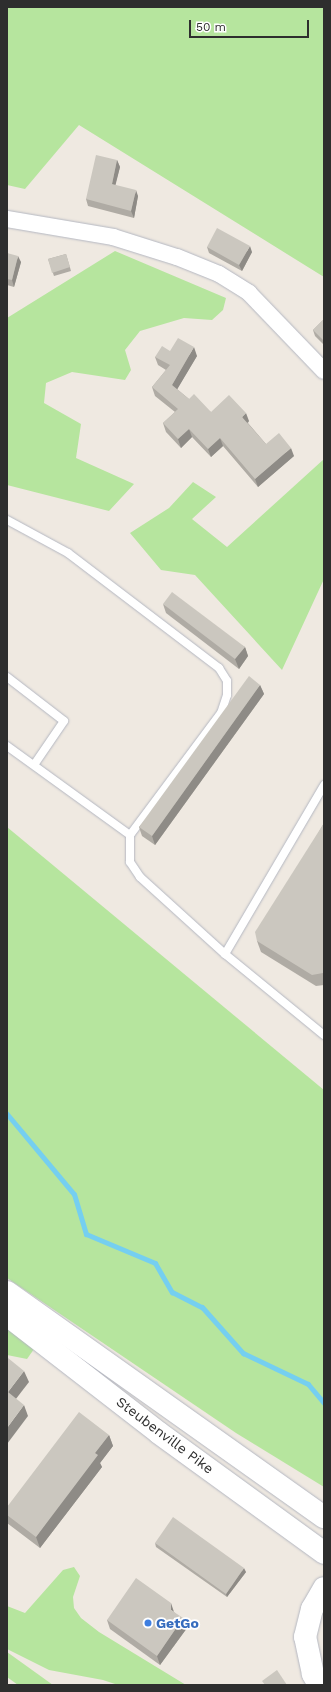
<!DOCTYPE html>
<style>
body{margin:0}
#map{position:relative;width:331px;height:1692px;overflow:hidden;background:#efe9e1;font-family:"Work Sans",sans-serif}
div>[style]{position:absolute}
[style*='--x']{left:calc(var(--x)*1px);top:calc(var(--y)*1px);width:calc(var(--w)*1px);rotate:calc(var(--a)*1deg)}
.green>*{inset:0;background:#b6e59e}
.stream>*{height:5px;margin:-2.5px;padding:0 2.5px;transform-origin:2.5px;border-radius:2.5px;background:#75cff0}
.roads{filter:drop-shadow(0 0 1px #b4b7c1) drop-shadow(0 0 1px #b4b7c1)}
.lane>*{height:8px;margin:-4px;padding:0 4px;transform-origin:4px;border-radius:4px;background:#fff}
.street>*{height:16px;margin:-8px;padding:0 8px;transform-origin:8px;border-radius:8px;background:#fff}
.secondary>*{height:22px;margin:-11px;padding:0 11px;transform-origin:11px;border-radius:11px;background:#fff}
.wall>*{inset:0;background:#afaba4}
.shaded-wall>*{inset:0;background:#8e8b86}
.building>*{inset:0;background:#cbc7bf}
.dots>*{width:11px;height:11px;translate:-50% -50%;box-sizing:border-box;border:2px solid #fff;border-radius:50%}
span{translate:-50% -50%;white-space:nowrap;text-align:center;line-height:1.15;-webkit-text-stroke:3.5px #fff;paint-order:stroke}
.street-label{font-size:14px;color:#2e2e2e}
.shop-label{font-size:14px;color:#366cbe;font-weight:700}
.left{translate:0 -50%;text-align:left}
.frame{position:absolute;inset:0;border:8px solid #2e2e2e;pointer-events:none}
.scale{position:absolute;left:189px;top:20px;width:120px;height:18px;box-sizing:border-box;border:2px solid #2e2e2e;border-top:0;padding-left:5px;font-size:12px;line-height:14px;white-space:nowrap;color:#2e2e2e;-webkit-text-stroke:3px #fff;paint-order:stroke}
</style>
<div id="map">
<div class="green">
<i style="clip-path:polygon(7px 7px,324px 7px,324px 277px,79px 125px,25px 189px,7px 185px)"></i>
<i style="clip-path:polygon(115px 251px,226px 298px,223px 310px,212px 320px,184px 318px,140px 331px,125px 350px,131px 370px,125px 380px,72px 372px,46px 383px,44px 403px,81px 424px,76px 458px,134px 484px,109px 511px,7px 485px,7px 318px)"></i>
<i style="clip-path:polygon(324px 459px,324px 579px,282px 670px,195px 575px,161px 570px,130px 533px,169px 508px,193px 482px,216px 497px,192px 519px,227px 547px)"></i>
<i style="clip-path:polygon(7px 827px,324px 1090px,324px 1487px,236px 1433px,7px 1278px)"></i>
<i style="clip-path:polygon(7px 1318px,39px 1342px,27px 1359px,7px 1355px)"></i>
<i style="clip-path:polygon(74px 1567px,80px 1576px,73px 1597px,74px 1608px,81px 1618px,99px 1632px,186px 1685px,118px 1685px,103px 1680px,49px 1670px,7px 1649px,7px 1606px,25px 1613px,63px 1570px)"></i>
<i style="clip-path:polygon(7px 1652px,53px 1685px,18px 1685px,7px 1677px)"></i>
</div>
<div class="stream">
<i style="--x:7;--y:1114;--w:104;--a:50.1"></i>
<i style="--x:74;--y:1194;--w:42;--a:73.3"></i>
<i style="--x:86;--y:1234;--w:75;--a:22.8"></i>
<i style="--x:155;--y:1263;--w:34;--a:60"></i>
<i style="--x:172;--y:1292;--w:34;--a:27"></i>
<i style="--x:202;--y:1307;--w:62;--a:48.3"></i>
<i style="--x:243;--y:1353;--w:72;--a:25.5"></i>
<i style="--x:308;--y:1384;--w:25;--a:50"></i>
</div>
<div class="roads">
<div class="lane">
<i style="--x:7;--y:520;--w:69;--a:28.4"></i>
<i style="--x:68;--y:553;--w:190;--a:37.3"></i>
<i style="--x:219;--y:668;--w:15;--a:58"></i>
<i style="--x:227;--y:681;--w:14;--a:90"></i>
<i style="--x:227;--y:695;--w:19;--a:108"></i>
<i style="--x:221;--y:713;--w:152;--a:126.7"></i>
<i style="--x:130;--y:835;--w:27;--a:90"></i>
<i style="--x:130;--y:862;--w:18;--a:56"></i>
<i style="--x:140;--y:877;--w:115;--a:42.2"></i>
<i style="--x:225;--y:954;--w:128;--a:39.3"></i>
<i style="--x:7;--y:677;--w:72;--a:37.7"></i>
<i style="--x:64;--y:721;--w:53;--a:124.3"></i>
<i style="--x:7;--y:746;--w:152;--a:35.9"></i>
<i style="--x:225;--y:954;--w:196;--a:-59.6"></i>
</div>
<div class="street">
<i style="--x:7;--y:219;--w:108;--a:9.6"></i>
<i style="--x:113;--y:237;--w:67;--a:17.4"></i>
<i style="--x:177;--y:257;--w:45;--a:22"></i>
<i style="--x:219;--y:274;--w:36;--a:32"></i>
<i style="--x:249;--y:293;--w:108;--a:46.1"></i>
</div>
<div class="secondary">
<i style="--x:7;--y:1292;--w:389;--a:35.4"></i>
<i style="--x:7;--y:1315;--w:192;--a:37.8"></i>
<i style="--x:159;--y:1433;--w:204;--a:36"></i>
<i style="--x:319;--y:1685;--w:13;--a:-119"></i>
<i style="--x:313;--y:1674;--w:38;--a:-102"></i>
<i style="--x:305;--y:1637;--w:29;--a:-76"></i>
<i style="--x:312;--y:1609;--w:24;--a:-60"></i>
</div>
</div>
<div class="wall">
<i style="clip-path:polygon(117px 160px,120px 167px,115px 185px,138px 196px,134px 218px,88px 206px,86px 199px)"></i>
<i style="clip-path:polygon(207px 247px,252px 252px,242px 271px,209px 253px)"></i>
<i style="clip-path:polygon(7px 253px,21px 262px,14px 287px,7px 285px)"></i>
<i style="clip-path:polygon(66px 254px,71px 271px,54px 276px,48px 259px)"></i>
<i style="clip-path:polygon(324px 319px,324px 345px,315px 336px,313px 330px)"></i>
<i style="clip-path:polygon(170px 351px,197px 356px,177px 389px,189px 399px,211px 412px,249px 421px,248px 423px,266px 444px,294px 456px,258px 487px,223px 446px,211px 457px,192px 437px,181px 448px,166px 432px,163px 423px,175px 412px,155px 396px,152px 387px,166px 370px,158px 365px,155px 357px)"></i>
<i style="clip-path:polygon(163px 604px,245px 647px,248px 656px,239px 669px,166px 613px)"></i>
<i style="clip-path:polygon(260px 685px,264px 694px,155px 845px,142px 836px,139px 827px)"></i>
<i style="clip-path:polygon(324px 823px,324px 985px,316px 986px,261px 952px,257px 941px)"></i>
<i style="clip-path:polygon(109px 1435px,113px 1446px,100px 1463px,102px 1467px,40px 1548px,7px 1523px,7px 1507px)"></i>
<i style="clip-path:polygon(155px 1543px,246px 1572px,227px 1597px,156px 1547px)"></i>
<i style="clip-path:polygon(174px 1612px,187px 1628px,160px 1665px,110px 1629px,107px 1620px)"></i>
</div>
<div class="shaded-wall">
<i style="clip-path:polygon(117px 160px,120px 167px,114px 191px,112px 184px)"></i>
<i style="clip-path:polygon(136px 190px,138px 196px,134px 218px,131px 211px)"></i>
<i style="clip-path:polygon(250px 246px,252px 252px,242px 271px,239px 265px)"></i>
<i style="clip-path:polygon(18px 256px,21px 262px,14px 287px,12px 280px)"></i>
<i style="clip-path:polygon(194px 347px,197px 356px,175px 393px,172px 385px)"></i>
<i style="clip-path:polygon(246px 413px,249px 421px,245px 425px,242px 417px)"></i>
<i style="clip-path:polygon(189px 429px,192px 437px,181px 448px,178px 439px)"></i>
<i style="clip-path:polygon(220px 438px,223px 446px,211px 457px,208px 449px)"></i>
<i style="clip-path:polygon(291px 448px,294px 456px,258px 487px,255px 479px)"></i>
<i style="clip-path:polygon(245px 647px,248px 656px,239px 669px,235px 659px)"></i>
<i style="clip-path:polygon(260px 685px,264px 694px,155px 845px,152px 836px)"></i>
<i style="clip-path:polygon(24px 1371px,29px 1382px,12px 1404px,8px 1392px)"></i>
<i style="clip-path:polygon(24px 1405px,28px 1416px,7px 1444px,7px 1428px)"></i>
<i style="clip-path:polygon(109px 1435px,113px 1446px,100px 1463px,102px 1467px,40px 1548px,36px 1537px,95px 1453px)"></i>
<i style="clip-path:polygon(244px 1568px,246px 1572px,227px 1597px,226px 1594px)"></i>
<i style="clip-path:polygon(171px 1603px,174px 1612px,171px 1610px)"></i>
<i style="clip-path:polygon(183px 1618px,187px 1628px,160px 1665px,157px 1656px)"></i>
</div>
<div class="building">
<i style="clip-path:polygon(96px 155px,117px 160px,112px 184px,136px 190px,131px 211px,86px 199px)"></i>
<i style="clip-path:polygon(217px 228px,250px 246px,239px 265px,207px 247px)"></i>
<i style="clip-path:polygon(7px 253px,18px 256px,12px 280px,7px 279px)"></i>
<i style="clip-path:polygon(66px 254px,70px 267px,52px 273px,48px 259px)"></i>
<i style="clip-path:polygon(324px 319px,324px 341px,313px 330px)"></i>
<i style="clip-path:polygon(178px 338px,194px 347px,172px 385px,189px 399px,194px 394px,211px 412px,229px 395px,246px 413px,242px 417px,266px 444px,279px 433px,291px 448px,255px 479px,220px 438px,208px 449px,189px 429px,178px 439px,163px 423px,178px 409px,152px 387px,170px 365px,155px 357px,162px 346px,170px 351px)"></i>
<i style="clip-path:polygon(172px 592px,245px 647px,235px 659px,163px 604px)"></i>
<i style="clip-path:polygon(249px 676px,260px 685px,152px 836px,139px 827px)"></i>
<i style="clip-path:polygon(324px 823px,324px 971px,323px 973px,312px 975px,257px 941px,255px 932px)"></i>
<i style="clip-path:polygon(8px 1358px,24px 1371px,8px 1392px,24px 1405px,7px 1428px,7px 1359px)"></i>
<i style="clip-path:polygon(79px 1412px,109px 1435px,95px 1453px,98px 1455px,36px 1537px,7px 1515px,7px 1507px)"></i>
<i style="clip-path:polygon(173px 1517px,244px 1568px,226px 1594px,155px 1543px)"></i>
<i style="clip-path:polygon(136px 1578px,171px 1603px,171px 1610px,183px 1618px,157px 1656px,107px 1620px)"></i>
<i style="clip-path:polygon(277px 1670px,287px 1685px,265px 1685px,262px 1681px)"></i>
</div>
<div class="dots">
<i style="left:148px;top:1623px;background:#3f7fe0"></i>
</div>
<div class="street-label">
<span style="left:165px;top:1435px;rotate:37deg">Steubenville Pike</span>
</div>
<div class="shop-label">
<span class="left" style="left:156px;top:1623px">GetGo</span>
</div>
<div class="frame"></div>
<div class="scale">50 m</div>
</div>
